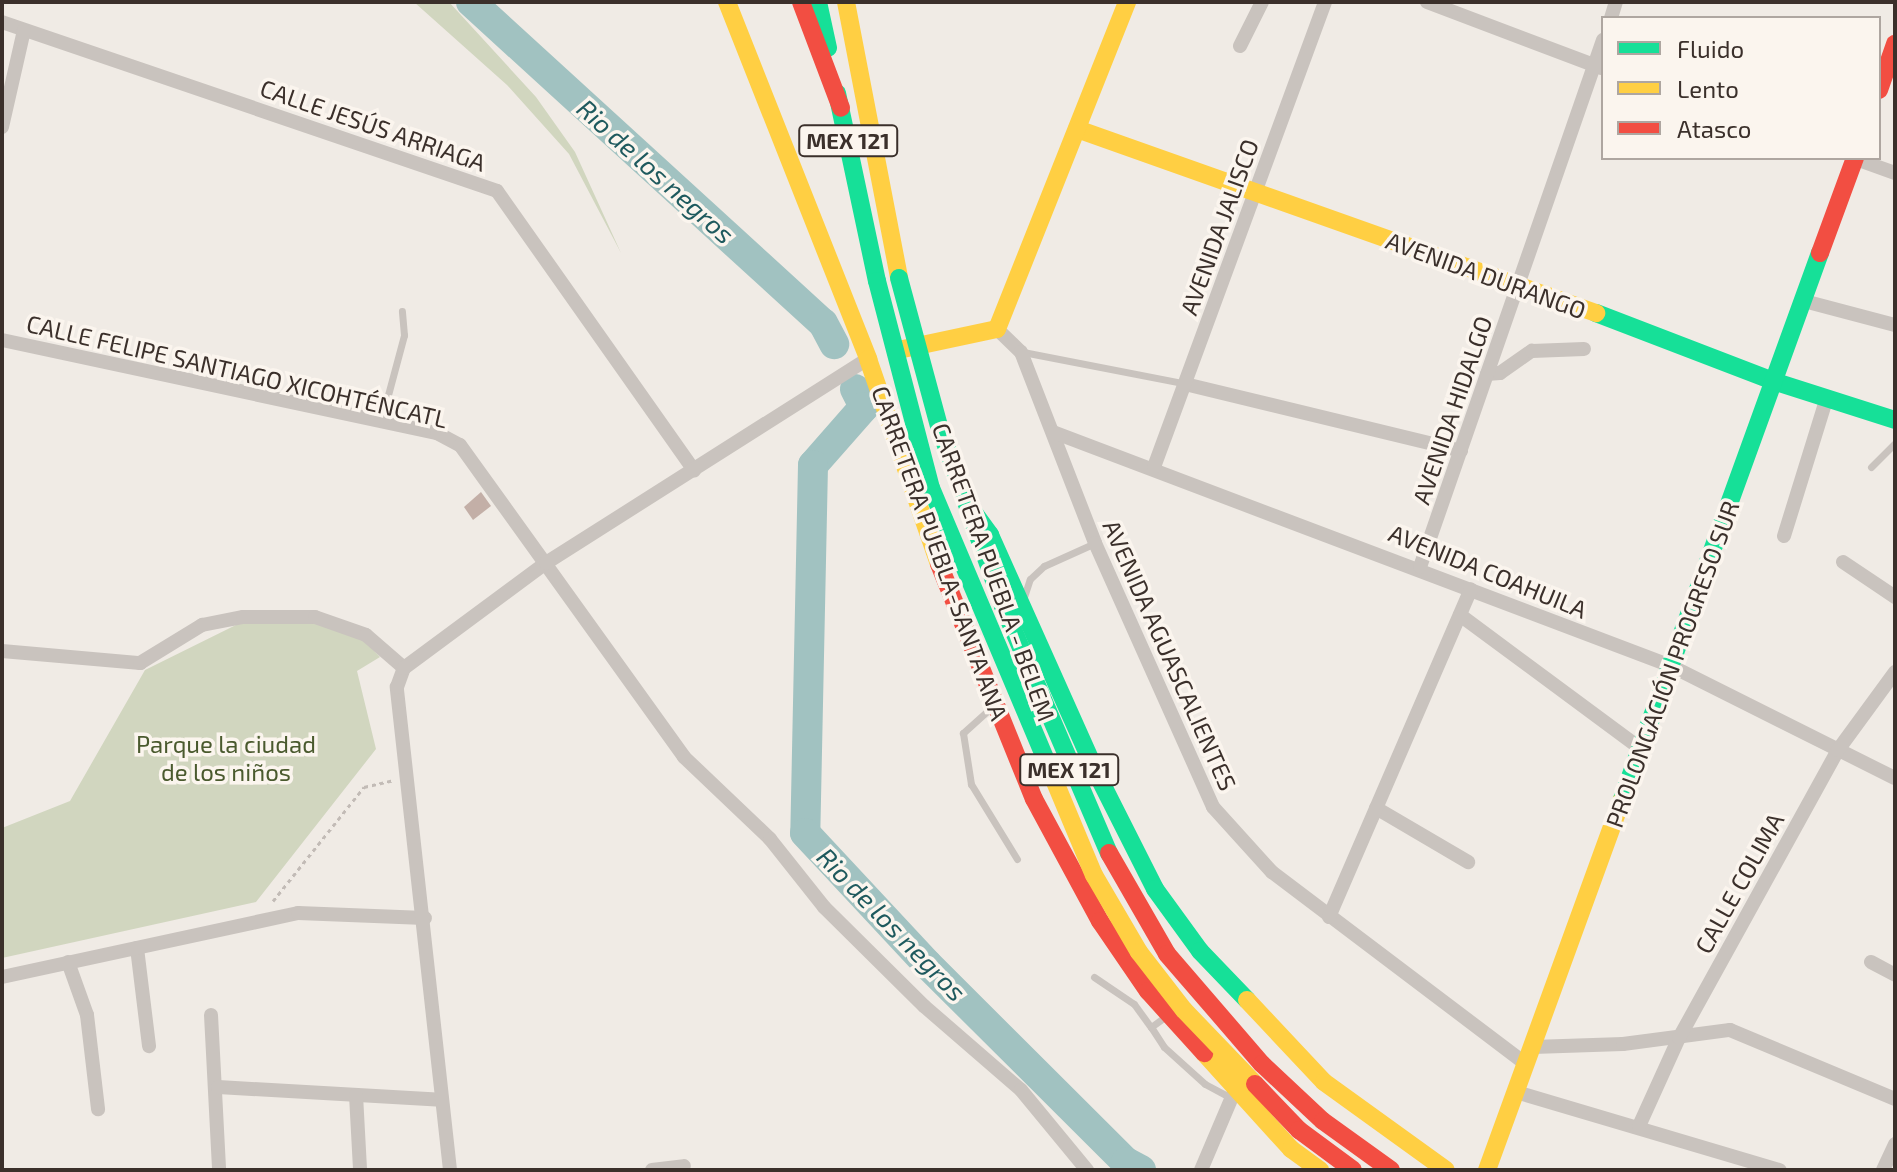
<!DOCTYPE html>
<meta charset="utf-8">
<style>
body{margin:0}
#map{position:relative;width:1897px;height:1172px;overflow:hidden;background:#f0ebe5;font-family:"Exo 2",sans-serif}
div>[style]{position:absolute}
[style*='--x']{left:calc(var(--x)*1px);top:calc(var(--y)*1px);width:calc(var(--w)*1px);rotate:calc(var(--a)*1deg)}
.green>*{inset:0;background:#d1d6bf}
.river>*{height:30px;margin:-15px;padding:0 15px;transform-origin:15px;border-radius:15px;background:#a1c2c1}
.building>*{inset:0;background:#c3afa7}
.path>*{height:3px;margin-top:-1.5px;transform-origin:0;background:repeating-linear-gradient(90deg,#c2bbb6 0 4px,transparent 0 8px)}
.lane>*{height:7px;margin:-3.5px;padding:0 3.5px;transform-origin:3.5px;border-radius:3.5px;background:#c9c3be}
.street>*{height:14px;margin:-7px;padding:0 7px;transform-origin:7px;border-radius:7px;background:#c9c3be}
.fast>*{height:18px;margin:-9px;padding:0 9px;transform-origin:9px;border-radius:9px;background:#16e098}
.slow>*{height:18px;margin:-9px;padding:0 9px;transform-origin:9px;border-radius:9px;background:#ffcf43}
.jam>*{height:18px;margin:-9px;padding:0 9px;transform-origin:9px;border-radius:9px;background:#f24e42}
.fast-bridge>*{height:18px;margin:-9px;padding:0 9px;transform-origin:9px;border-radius:9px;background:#16e098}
.slow-bridge>*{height:18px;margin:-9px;padding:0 9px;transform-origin:9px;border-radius:9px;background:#ffcf43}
.jam-bridge>*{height:18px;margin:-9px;padding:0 9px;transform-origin:9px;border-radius:9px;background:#f24e42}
span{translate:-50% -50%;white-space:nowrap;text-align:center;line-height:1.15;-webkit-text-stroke:7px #fbf5ee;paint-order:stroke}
.shield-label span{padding:2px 6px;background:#fbf5ee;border:2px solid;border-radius:6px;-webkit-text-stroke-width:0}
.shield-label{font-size:22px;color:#3b302b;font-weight:700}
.street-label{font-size:24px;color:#3b302b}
.park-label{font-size:24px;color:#4a5a2e}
.water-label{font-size:26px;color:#1f5a5e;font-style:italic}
.frame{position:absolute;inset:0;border:4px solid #3b302b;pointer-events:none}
.legend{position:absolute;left:1601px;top:16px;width:280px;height:144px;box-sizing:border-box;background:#fbf5ee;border:2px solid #aea6a0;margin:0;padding:10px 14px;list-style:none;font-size:24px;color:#3b302b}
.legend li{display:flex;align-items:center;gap:16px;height:40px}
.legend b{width:40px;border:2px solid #aea6a0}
</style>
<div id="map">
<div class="green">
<i style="clip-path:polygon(414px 2px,449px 2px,536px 97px,575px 152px,621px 253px,569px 154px,507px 85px)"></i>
<i style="clip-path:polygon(244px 621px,319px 622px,362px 638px,380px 657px,357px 671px,376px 749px,256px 902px,2px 958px,2px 828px,70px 801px,145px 670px)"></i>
</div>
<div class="river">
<i style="--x:471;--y:2;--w:476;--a:42.4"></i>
<i style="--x:823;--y:323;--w:24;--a:62"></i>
<i style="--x:855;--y:389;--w:20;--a:63"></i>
<i style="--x:864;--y:407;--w:77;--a:131.3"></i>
<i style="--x:813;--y:465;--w:368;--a:91.2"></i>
<i style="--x:805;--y:833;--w:179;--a:47"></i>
<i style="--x:927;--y:964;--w:281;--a:44.9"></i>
<i style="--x:1126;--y:1162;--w:17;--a:28"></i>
</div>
<div class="building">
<i style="clip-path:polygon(481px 492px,491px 506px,473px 520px,464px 507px)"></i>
</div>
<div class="path">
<i style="--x:273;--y:901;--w:146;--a:-51.4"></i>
<i style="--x:364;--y:787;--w:31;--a:-13"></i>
</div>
<div class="lane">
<i style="--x:1023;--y:352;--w:163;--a:11"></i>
<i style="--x:381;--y:421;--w:89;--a:-75"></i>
<i style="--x:404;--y:335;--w:24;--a:-95"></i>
<i style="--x:1871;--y:467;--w:34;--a:-45"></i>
<i style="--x:1023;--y:600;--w:22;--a:-72"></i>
<i style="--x:1030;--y:579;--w:19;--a:-43"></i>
<i style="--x:1044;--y:566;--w:56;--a:-24.3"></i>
<i style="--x:994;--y:705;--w:42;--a:137.9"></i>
<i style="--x:963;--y:733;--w:52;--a:81.1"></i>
<i style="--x:971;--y:784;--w:88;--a:58.5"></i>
<i style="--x:1094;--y:977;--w:48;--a:34"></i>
<i style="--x:1134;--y:1004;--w:29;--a:54"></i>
<i style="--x:1151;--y:1027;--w:19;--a:-36"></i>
<i style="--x:1151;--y:1027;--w:24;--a:57"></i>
<i style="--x:1164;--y:1047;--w:55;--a:42.1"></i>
<i style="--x:1205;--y:1084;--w:30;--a:28"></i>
</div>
<div class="street">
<i style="--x:1427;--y:2;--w:187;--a:20.7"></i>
<i style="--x:1611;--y:18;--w:17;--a:-73"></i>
<i style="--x:2;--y:22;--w:523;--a:18.85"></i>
<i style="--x:497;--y:191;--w:342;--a:54.8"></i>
<i style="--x:1240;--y:46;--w:49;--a:-63.4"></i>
<i style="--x:2;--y:127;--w:99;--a:-77.2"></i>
<i style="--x:1853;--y:158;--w:45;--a:19.7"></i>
<i style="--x:1804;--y:301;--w:94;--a:14.8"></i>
<i style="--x:997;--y:329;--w:33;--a:44"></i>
<i style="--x:1021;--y:352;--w:205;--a:68.8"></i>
<i style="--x:1095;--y:543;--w:289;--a:65.9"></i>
<i style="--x:1213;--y:807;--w:88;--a:47.8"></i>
<i style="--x:1272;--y:872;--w:318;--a:37.1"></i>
<i style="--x:2;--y:340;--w:445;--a:12.1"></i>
<i style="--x:437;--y:433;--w:26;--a:28"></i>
<i style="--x:460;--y:445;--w:384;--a:54.3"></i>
<i style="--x:684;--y:757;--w:119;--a:43.6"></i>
<i style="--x:770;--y:839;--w:87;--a:51.5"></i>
<i style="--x:824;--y:907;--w:141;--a:44.7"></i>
<i style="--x:924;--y:1006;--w:128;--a:40.9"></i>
<i style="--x:1021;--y:1090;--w:104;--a:50.5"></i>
<i style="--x:1487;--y:374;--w:13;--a:-4"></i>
<i style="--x:1500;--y:373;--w:39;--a:-35"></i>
<i style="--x:1532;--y:351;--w:52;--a:-2.2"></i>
<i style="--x:1185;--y:384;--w:284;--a:13.6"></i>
<i style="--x:1053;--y:432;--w:661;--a:20.74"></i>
<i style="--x:1671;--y:666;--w:250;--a:26.6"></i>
<i style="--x:1154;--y:467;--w:495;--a:-69.8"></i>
<i style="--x:1784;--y:536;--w:145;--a:-72.8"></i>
<i style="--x:1843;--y:562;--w:63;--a:33.9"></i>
<i style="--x:1420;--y:567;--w:558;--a:-70.85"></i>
<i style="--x:1460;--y:615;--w:225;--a:36.5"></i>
<i style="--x:2;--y:651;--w:139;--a:5"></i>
<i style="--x:140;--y:663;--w:73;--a:-31.5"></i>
<i style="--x:202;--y:625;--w:42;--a:-11"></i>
<i style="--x:243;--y:617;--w:72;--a:0"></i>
<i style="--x:315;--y:617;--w:54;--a:19.4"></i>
<i style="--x:366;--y:635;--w:50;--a:41"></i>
<i style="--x:1376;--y:808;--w:107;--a:30.4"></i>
<i style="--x:1329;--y:917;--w:357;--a:-66.6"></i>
<i style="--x:137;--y:948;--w:99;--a:83"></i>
<i style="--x:68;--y:962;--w:56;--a:70.3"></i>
<i style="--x:87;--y:1015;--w:95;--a:83.3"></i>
<i style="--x:1871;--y:962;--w:27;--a:28"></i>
<i style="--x:2;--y:977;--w:303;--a:-12.2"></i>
<i style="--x:298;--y:913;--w:127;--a:2.3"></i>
<i style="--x:211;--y:1015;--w:154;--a:87"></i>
<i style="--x:1533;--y:1047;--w:90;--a:-1.9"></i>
<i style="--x:1623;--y:1044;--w:108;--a:-7.5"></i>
<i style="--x:1730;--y:1030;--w:179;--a:22.7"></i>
<i style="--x:218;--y:1087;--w:223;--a:3.3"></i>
<i style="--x:1516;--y:1092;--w:275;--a:16.5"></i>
<i style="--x:356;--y:1095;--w:75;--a:86.9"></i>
<i style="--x:1639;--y:1126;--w:97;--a:-65.6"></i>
<i style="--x:1679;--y:1038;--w:329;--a:-61.1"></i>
<i style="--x:1838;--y:750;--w:97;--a:-53.8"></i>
<i style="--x:450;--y:1170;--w:486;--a:-96.3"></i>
<i style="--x:397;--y:687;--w:20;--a:-70"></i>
<i style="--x:404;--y:668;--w:177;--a:-36.5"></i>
<i style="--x:546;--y:563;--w:381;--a:-32.4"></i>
<i style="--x:652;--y:1170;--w:32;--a:-7"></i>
<i style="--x:1201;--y:1170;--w:87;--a:-67"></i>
<i style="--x:1883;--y:1170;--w:29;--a:-65"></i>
</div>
<div class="fast">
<i style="--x:818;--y:2;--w:47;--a:77.7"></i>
<i style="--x:837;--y:93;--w:192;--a:78"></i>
<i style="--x:1596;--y:313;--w:193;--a:21"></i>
<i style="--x:1776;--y:382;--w:125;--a:17.7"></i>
<i style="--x:975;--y:514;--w:26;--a:54"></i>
<i style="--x:990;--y:535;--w:257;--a:65.9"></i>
<i style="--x:1095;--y:770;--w:133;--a:63.2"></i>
<i style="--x:1155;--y:889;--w:77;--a:54"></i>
<i style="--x:1200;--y:951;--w:68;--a:46.2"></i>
<i style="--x:1621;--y:802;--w:584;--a:-70.08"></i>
</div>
<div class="slow">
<i style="--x:727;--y:2;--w:384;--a:68.4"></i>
<i style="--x:868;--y:359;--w:217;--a:70.9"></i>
<i style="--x:846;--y:2;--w:281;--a:79.1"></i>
<i style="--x:1077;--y:129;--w:551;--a:19.52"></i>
<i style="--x:903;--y:349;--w:96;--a:-12"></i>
<i style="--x:997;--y:329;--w:352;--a:-68.3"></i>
<i style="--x:1247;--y:1000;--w:112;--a:46.8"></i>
<i style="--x:1324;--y:1082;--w:150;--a:35.8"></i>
<i style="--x:1204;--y:1053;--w:130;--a:47.8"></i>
<i style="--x:1291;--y:1149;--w:36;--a:36"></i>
<i style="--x:1487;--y:1170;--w:392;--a:-70"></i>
</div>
<div class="jam">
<i style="--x:801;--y:2;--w:113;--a:69.3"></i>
<i style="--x:1879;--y:90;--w:49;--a:-70.8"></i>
<i style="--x:1820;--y:253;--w:101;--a:-69.8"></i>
<i style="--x:939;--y:564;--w:253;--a:68"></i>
<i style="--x:1034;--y:799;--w:139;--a:61.6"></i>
<i style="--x:1100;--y:921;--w:85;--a:55.6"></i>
<i style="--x:1148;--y:991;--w:84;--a:47.9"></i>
</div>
<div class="fast-bridge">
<i style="--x:899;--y:278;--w:153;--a:74.9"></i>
<i style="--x:939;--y:426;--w:191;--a:70.4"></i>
<i style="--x:1003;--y:606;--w:269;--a:66.8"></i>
<i style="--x:877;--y:281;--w:214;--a:75.4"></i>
<i style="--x:931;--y:488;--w:306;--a:67.1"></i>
</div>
<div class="slow-bridge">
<i style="--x:1050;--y:770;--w:114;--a:67.3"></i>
<i style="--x:1094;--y:875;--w:89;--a:59.7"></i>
<i style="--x:1139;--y:952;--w:73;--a:52.2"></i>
<i style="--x:1184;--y:1010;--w:103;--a:46.2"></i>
</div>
<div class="jam-bridge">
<i style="--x:1109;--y:853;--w:116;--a:60.1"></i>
<i style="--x:1167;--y:954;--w:145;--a:49.2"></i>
<i style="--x:1262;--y:1064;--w:83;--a:43.1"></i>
<i style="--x:1323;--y:1121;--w:84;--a:35.8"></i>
<i style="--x:1255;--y:1084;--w:64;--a:46.3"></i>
<i style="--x:1299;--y:1130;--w:67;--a:36.5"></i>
</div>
<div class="shield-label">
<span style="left:848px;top:141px">MEX 121</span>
<span style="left:1069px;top:770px">MEX 121</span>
</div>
<div class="street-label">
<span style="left:373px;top:125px;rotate:19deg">CALLE JESÚS ARRIAGA</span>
<span style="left:1219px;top:227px;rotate:-70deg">AVENIDA JALISCO</span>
<span style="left:1486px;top:275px;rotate:20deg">AVENIDA DURANGO</span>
<span style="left:237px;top:371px;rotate:13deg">CALLE FELIPE SANTIAGO XICOHTÉNCATL</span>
<span style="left:1452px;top:410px;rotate:-71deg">AVENIDA HIDALGO</span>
<span style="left:940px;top:553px;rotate:70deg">CARRETERA PUEBLA-SANTA ANA</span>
<span style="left:1488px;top:571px;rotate:22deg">AVENIDA COAHUILA</span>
<span style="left:994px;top:572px;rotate:70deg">CARRETERA PUEBLA - BELEM</span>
<span style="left:1170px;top:655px;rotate:66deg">AVENIDA AGUASCALIENTES</span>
<span style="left:1672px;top:664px;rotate:-70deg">PROLONGACIÓN PROGRESO SUR</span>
<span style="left:1739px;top:883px;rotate:-61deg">CALLE COLIMA</span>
</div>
<div class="park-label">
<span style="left:226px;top:758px">Parque la ciudad<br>de los niños</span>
</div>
<div class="water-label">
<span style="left:656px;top:171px;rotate:42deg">Rio de los negros</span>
<span style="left:892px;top:924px;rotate:46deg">Rio de los negros</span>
</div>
<div class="frame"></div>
<ul class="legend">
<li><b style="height:10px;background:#16e098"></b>Fluido</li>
<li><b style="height:10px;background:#ffcf43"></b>Lento</li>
<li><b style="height:10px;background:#f24e42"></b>Atasco</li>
</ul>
</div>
